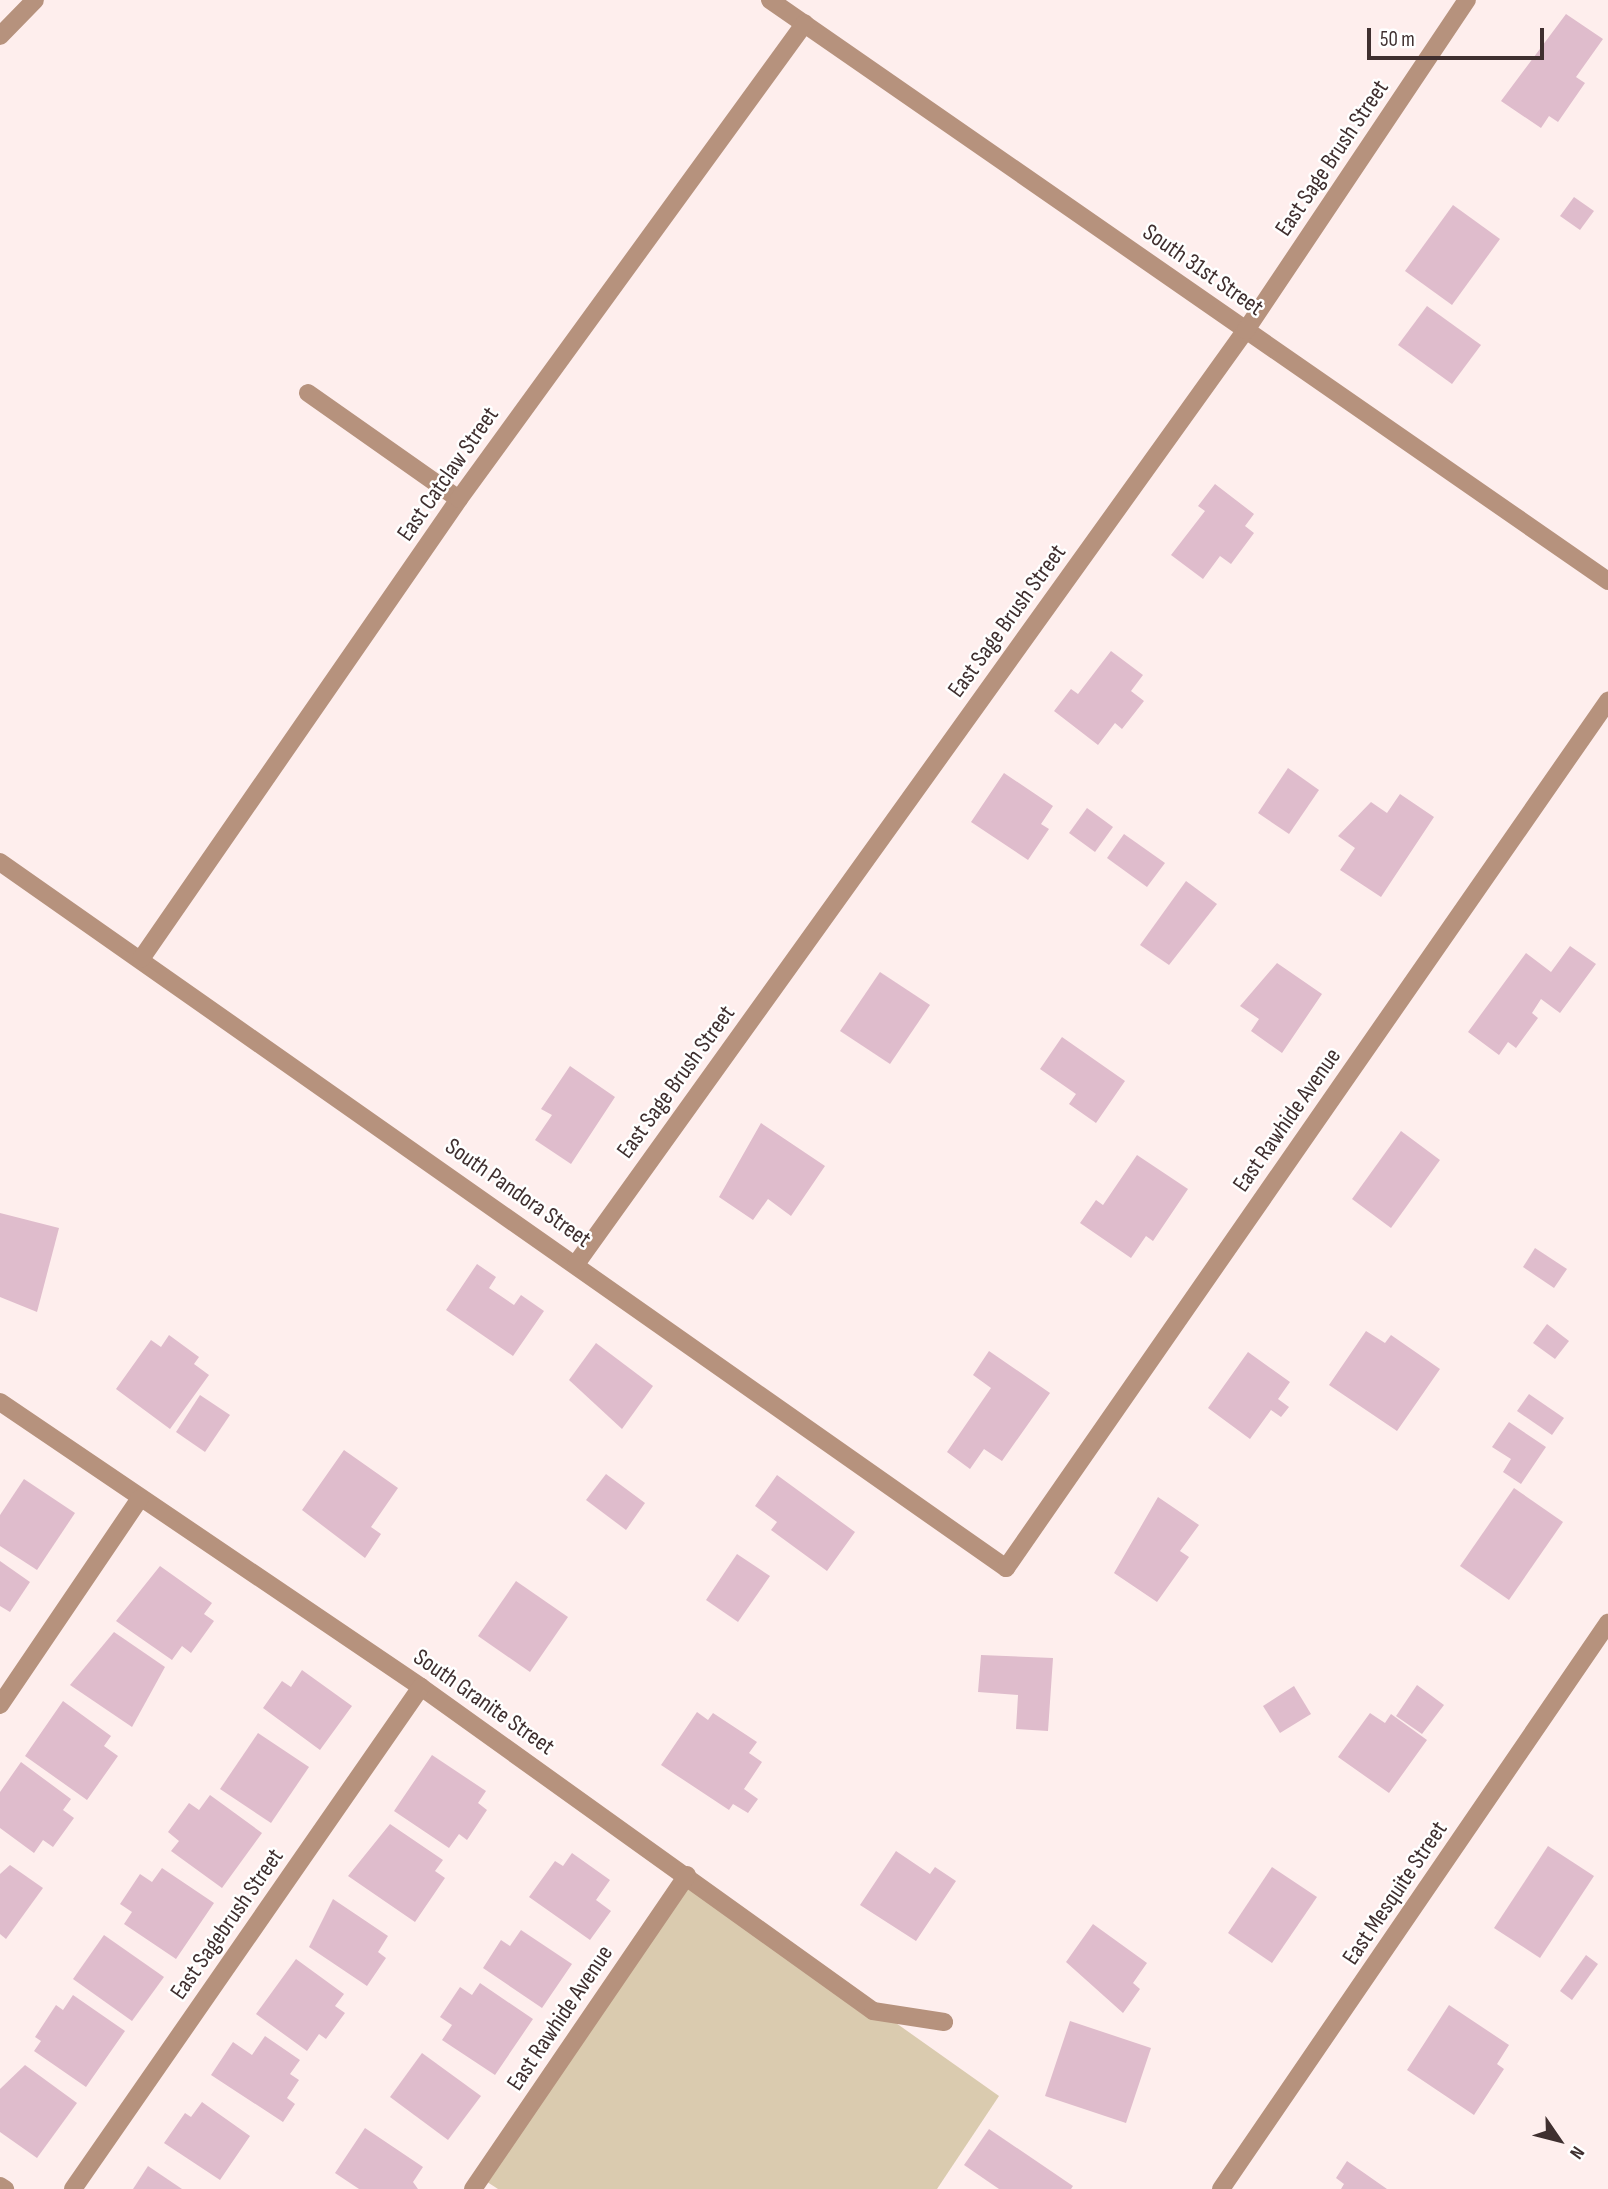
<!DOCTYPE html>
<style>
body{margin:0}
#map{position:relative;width:1608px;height:2189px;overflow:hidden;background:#feeeed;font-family:"Sofia Sans Condensed",sans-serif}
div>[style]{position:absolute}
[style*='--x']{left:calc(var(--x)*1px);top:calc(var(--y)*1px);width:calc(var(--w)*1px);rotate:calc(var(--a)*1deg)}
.green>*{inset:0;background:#dacbaf}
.building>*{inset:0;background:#dfbccc}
.minor>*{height:18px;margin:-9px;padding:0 9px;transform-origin:9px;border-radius:9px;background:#b6927d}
span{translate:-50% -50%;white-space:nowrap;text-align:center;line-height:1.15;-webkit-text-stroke:5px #fff;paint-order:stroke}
.street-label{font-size:24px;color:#3f2f2f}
.north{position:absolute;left:1524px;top:2105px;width:70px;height:70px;-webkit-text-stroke:5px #fff;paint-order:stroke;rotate:125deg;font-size:19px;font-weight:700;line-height:28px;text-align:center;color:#3f2f2f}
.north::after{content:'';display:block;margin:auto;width:24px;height:32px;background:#3f2f2f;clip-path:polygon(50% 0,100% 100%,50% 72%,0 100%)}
.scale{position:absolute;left:1367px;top:28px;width:177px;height:32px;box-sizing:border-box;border:4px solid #3f2f2f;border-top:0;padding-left:9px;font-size:21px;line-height:24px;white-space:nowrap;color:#3f2f2f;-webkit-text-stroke:5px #fff;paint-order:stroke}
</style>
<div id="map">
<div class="green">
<i style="clip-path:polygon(687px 1875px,999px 2096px,937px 2189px,498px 2189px,481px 2178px)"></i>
</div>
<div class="building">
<i style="clip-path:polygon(1566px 14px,1603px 39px,1576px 77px,1585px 83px,1558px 122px,1549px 116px,1541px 128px,1501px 101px)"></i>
<i style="clip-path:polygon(1574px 197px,1594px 211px,1580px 230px,1560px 216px)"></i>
<i style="clip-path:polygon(1453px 205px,1500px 239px,1452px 305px,1405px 271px)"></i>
<i style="clip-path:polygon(1427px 306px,1481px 345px,1452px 384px,1398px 345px)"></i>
<i style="clip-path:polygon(1215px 484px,1254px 514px,1245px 526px,1254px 533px,1231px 564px,1220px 556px,1203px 579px,1171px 555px,1205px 511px,1198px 506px)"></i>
<i style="clip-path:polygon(1111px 651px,1143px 675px,1131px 691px,1144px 701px,1122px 729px,1115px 723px,1098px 745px,1054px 711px,1071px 689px,1078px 694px)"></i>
<i style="clip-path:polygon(1288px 768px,1319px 790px,1289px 834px,1258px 813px)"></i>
<i style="clip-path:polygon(1004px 773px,1053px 806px,1041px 824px,1049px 829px,1028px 860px,971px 822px)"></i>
<i style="clip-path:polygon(1400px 794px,1434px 817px,1381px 897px,1340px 870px,1355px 848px,1338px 836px,1371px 802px,1387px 813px)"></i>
<i style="clip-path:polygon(1087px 808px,1113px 827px,1095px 852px,1069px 833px)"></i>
<i style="clip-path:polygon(1124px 834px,1165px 863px,1147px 887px,1107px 858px)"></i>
<i style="clip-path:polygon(1186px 881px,1217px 904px,1169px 965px,1140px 945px)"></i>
<i style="clip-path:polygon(1570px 946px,1596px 964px,1560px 1013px,1541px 999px,1532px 1013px,1538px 1018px,1516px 1048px,1508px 1042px,1499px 1055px,1468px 1032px,1526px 953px,1551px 972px)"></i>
<i style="clip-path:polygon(1277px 963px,1322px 994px,1282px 1053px,1251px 1031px,1259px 1019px,1240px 1006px)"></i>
<i style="clip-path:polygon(880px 972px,930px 1005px,890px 1064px,840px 1031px)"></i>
<i style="clip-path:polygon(1062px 1037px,1125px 1081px,1096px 1123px,1069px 1104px,1076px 1094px,1040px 1069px)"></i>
<i style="clip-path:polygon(570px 1066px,615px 1097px,571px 1164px,535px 1140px,552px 1115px,541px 1109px)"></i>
<i style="clip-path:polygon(761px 1123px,825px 1166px,791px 1216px,768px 1199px,753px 1220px,719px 1197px)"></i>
<i style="clip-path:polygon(1401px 1131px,1440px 1160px,1391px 1228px,1352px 1199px)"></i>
<i style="clip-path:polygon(1137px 1155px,1188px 1189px,1153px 1241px,1146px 1236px,1131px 1258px,1080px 1223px,1096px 1200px,1103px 1205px)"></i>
<i style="clip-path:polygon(0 1213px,59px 1228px,37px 1312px,0 1297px)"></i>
<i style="clip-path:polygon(1535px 1248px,1567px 1269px,1554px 1288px,1523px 1267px)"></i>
<i style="clip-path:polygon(477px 1264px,496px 1277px,489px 1288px,514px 1305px,521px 1295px,544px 1311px,513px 1356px,446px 1310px)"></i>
<i style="clip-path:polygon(1547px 1324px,1569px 1341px,1555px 1359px,1533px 1343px)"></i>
<i style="clip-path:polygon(1366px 1331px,1385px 1343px,1391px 1335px,1440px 1369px,1397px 1431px,1329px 1385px)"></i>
<i style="clip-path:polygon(169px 1335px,199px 1357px,194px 1364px,209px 1375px,170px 1429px,116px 1389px,151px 1340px,161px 1347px)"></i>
<i style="clip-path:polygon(596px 1343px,653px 1386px,622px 1429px,569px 1380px)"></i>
<i style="clip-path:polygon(989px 1351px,1050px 1393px,1002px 1461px,984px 1449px,970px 1469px,947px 1452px,991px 1388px,973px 1375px)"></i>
<i style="clip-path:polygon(1248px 1352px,1290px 1382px,1278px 1399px,1289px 1407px,1281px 1417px,1271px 1410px,1250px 1439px,1208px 1408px)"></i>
<i style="clip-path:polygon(1529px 1394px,1564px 1418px,1552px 1435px,1517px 1411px)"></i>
<i style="clip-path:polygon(200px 1395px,230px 1415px,205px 1452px,176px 1432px)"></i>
<i style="clip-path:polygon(1509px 1422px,1546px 1447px,1521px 1484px,1503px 1472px,1511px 1459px,1492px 1447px)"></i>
<i style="clip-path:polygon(344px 1450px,398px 1488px,371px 1527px,381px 1534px,365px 1558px,302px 1510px)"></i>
<i style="clip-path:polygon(606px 1474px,645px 1503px,626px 1530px,586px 1500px)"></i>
<i style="clip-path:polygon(777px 1475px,855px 1532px,827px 1571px,771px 1530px,777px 1522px,755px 1506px)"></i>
<i style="clip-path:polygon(24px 1479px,75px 1513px,37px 1570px,0 1546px,0 1515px)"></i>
<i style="clip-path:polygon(1514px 1488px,1563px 1522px,1509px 1600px,1460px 1566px)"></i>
<i style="clip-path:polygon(1158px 1497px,1199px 1525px,1180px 1551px,1189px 1557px,1157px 1602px,1114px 1573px)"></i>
<i style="clip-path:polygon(737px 1554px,770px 1576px,738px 1622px,706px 1600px)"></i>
<i style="clip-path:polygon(0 1561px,30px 1582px,10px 1612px,0 1606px)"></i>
<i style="clip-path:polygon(160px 1566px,212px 1603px,204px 1614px,214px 1621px,191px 1653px,182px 1646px,172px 1660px,116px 1621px)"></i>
<i style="clip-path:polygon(516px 1581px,568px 1617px,530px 1672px,478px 1636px)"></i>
<i style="clip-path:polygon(114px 1632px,165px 1667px,132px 1727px,70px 1685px)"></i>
<i style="clip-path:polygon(981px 1655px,1053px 1658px,1048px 1731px,1016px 1729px,1018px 1695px,978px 1692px)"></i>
<i style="clip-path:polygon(302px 1670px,352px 1706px,320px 1750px,263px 1708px,282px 1681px,291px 1687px)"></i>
<i style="clip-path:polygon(1417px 1685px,1444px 1705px,1422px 1734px,1396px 1716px)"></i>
<i style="clip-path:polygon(1294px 1686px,1311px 1714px,1280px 1733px,1263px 1706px)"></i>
<i style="clip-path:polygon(63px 1701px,111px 1736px,104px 1746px,118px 1756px,87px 1800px,25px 1756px)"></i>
<i style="clip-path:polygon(697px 1712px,708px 1720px,713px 1713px,757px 1742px,749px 1753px,762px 1762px,744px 1789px,758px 1799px,748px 1813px,733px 1804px,729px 1810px,661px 1765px)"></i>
<i style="clip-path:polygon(1370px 1713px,1385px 1723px,1391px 1714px,1427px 1740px,1389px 1793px,1338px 1757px)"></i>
<i style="clip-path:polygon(258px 1733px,309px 1767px,271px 1823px,220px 1789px)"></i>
<i style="clip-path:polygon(432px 1755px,486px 1791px,478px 1803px,487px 1810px,467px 1840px,459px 1834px,449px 1848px,394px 1811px)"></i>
<i style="clip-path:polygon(21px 1762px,71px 1799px,63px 1810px,74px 1818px,53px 1847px,43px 1840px,34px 1853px,0 1828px,0 1792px)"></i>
<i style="clip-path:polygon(210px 1795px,262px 1833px,222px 1888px,171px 1851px,179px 1841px,168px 1832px,189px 1803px,199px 1810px)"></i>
<i style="clip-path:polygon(390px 1824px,443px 1860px,435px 1871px,445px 1878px,415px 1922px,348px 1876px)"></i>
<i style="clip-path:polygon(1548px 1846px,1594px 1876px,1540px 1958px,1494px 1928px)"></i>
<i style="clip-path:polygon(896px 1851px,930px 1874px,935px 1867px,956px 1881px,916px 1941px,860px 1905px)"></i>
<i style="clip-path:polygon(572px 1853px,610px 1880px,596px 1900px,611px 1911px,590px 1940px,529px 1897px,555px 1861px,563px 1866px)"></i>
<i style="clip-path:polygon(10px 1865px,43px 1888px,6px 1939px,0 1934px,0 1874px)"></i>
<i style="clip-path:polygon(1272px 1867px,1317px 1897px,1272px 1963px,1228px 1933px)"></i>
<i style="clip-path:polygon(162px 1868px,214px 1903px,176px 1959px,124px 1924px,132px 1912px,120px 1904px,140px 1874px,152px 1882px)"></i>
<i style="clip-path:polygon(333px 1899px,388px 1936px,378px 1952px,386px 1958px,367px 1986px,309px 1947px)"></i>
<i style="clip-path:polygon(1093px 1924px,1147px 1963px,1133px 1983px,1140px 1989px,1123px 2013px,1066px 1962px)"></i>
<i style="clip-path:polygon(521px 1930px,572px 1964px,542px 2008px,483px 1968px,501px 1940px,510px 1946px)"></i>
<i style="clip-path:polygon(104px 1935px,164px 1977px,132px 2021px,73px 1979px)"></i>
<i style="clip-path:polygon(1586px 1955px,1598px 1964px,1572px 2000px,1560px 1991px)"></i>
<i style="clip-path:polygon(296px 1959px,344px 1994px,335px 2006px,345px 2013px,326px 2039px,319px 2034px,307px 2051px,256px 2014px)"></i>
<i style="clip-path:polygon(480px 1983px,533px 2019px,495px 2075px,442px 2040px,452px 2025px,440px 2017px,460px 1987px,472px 1995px)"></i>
<i style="clip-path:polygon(73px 1995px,125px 2031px,86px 2087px,34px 2051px,41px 2041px,35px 2037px,56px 2005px,63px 2010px)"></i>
<i style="clip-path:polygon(1449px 2005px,1509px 2045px,1497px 2064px,1504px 2069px,1474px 2115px,1407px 2070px)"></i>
<i style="clip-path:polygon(1070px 2021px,1151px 2048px,1126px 2123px,1045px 2096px)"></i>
<i style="clip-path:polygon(265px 2036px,300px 2060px,290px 2074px,299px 2080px,287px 2098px,295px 2104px,283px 2122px,211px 2075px,233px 2042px,252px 2055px)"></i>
<i style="clip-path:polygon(422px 2053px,481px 2096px,448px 2140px,390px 2097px)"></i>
<i style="clip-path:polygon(25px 2065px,77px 2103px,37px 2158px,0 2132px,0 2089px)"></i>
<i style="clip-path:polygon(202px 2102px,250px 2136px,220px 2180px,164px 2143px,185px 2113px,191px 2117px)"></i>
<i style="clip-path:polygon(365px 2128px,423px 2167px,413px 2182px,418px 2189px,359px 2189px,335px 2173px)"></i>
<i style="clip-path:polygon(989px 2129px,1073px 2186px,1071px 2189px,999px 2189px,964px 2165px)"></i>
<i style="clip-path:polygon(1347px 2161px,1387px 2189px,1341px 2189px,1344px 2184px,1336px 2178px)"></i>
<i style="clip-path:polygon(148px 2166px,182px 2189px,133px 2189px)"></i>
</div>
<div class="minor">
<i style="--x:770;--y:0;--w:1020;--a:34.73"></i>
<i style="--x:0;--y:36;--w:50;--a:-45.8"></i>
<i style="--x:308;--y:393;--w:184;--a:35.1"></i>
<i style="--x:0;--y:862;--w:1229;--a:35.06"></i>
<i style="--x:1006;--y:1568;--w:1056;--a:-55.23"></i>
<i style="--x:141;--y:959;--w:559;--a:-55.34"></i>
<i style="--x:459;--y:499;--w:588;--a:-53.99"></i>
<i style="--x:576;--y:1264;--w:1149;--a:-54.35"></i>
<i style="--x:1246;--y:330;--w:397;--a:-56.2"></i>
<i style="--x:0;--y:1402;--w:508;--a:34.1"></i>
<i style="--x:421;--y:1687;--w:556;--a:35.63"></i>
<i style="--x:873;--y:2011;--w:72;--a:8.8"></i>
<i style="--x:0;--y:1705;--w:250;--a:-55.9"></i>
<i style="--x:0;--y:2186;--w:6;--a:31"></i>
<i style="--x:73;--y:2189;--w:611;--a:-55.27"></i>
<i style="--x:473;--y:2189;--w:380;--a:-55.7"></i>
<i style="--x:1221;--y:2189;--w:686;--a:-55.64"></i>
</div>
<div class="street-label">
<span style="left:1332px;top:158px;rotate:-56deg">East Sage Brush Street</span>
<span style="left:1203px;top:270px;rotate:35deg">South 31st Street</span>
<span style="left:448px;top:474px;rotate:-55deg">East Catclaw Street</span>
<span style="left:1007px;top:621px;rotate:-54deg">East Sage Brush Street</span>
<span style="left:676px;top:1082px;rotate:-54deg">East Sage Brush Street</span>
<span style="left:1287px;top:1120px;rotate:-55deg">East Rawhide Avenue</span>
<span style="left:518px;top:1193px;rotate:35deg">South Pandora Street</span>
<span style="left:484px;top:1702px;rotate:35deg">South Granite Street</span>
<span style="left:1395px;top:1893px;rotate:-56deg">East Mesquite Street</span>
<span style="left:227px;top:1924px;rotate:-55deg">East Sagebrush Street</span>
<span style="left:560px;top:2018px;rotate:-56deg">East Rawhide Avenue</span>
</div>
<div class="north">N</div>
<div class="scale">50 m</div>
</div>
